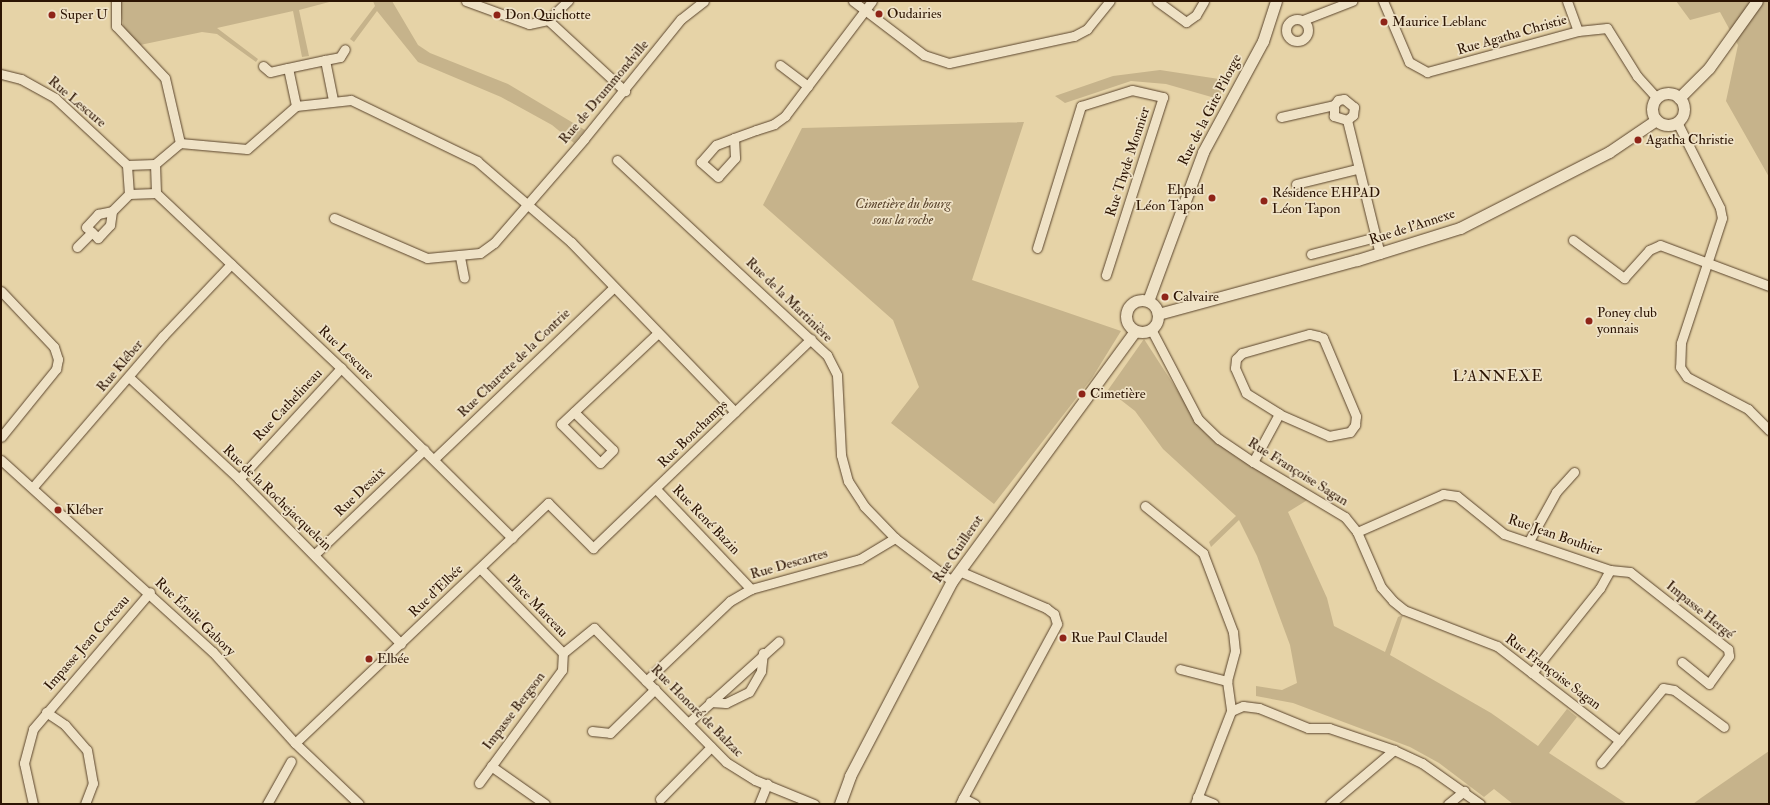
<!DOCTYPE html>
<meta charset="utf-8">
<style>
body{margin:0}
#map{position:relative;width:1770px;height:805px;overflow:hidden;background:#e6d3a7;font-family:"IM FELL Double Pica",serif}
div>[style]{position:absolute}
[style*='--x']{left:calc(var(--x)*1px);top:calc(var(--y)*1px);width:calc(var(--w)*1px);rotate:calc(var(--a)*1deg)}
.green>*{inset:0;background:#c6b38b}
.roads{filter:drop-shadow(0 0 1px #5a442c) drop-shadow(0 0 1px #5a442c)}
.minor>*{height:9px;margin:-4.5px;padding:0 4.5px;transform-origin:4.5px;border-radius:4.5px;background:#efe2c6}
.minor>.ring{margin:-4.5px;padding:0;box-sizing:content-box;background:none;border:9px solid #efe2c6;border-radius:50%}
.tertiary>*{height:11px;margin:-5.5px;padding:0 5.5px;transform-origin:5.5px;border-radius:5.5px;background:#efe2c6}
.tertiary>.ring{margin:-5.5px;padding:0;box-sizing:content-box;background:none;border:11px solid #efe2c6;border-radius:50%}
.dots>*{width:11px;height:11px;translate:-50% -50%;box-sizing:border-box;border:2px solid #efe2c6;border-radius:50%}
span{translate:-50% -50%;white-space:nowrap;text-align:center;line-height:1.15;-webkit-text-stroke:3.5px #efe2c6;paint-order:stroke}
.poi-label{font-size:14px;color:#2c1403}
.left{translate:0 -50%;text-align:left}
.right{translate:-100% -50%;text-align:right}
.street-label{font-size:14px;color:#2c1403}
.park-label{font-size:14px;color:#5a442c;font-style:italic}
.neighbourhood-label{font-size:15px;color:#2c1403;letter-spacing:1px}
.frame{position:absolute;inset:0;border:2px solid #2c1403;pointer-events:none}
</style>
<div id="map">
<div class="green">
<i style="clip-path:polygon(119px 1px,333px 1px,299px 10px,309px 56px,302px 57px,293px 11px,217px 28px,258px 59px,256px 62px,217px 34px,202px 32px,140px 45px,124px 30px)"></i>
<i style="clip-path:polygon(373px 1px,392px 1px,418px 45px,430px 53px,508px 84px,585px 130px,574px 143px,552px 125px,501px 97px,418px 62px,377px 11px,354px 42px,350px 39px,375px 6px)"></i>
<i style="clip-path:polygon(1676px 1px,1769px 1px,1769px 177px,1726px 101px,1738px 45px,1720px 12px,1690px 20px)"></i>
<i style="clip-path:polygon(1160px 70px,1219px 79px,1222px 100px,1166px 84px,1131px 81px,1065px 103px,1055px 96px,1113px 76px)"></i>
<i style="clip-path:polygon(1024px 122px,972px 280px,1121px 331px,1092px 378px,994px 504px,891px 423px,919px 387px,893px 320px,763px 205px,802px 128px)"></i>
<i style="clip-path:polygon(1144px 339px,1205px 433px,1236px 457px,1309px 499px,1288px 512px,1327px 598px,1334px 626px,1385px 652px,1398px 617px,1403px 615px,1390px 655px,1491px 713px,1538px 746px,1567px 709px,1577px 717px,1549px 753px,1627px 804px,1513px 804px,1494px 789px,1484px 797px,1439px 763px,1410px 747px,1293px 703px,1256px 696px,1256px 686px,1282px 690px,1297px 683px,1290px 645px,1257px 556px,1239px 520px,1211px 547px,1209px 542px,1236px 516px,1163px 449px,1135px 411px,1108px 390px)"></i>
<i style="clip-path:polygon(1769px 751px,1769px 804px,1693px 804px,1701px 798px)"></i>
</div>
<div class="roads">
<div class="minor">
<i style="--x:116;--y:1;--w:25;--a:90"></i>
<i style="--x:116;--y:26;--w:71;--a:46.7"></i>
<i style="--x:165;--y:78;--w:67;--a:77"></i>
<i style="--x:180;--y:143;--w:67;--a:5.1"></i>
<i style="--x:247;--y:149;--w:65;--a:-41.3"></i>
<i style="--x:466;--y:1;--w:67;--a:20.1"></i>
<i style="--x:529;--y:24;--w:19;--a:-12"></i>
<i style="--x:548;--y:20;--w:28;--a:-44"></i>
<i style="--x:853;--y:1;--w:89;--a:37.3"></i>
<i style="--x:924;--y:55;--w:26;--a:18"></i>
<i style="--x:949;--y:63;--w:128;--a:-12.2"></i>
<i style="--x:1074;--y:36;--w:15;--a:-28"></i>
<i style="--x:1087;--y:29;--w:36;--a:-51"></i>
<i style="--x:1157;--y:1;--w:36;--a:36"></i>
<i style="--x:1186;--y:22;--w:12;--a:-35"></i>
<i style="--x:1196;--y:15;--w:16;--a:-60"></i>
<i style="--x:1383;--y:1;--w:66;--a:66.9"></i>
<i style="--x:1409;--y:62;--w:21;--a:29"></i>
<i style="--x:1427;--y:72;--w:156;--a:-15.2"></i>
<i style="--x:1578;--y:31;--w:29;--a:-6"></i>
<i style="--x:1607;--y:28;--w:57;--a:58"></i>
<i style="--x:1637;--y:76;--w:30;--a:48"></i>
<i style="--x:1567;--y:1;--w:32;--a:70"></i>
<i class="ring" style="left:1286px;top:19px;width:13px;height:13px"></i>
<i style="--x:548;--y:20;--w:105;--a:42.7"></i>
<i style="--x:1303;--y:20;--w:53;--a:-21.2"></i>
<i style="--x:325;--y:60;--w:15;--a:-11"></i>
<i style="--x:340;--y:57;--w:9;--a:-58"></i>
<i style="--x:780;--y:65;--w:35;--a:37"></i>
<i style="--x:263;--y:66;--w:9;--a:41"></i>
<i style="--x:270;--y:72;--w:18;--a:-13"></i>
<i style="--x:1;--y:74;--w:21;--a:14"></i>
<i style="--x:21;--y:79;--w:39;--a:29"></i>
<i style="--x:55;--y:98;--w:98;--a:42.9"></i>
<i style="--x:333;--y:100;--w:41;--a:-101.3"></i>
<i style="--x:325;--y:60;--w:38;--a:168"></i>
<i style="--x:288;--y:68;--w:39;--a:78"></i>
<i style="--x:296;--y:106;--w:55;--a:-6.2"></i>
<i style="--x:351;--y:100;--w:140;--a:25.8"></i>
<i style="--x:477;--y:161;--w:124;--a:40.8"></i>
<i style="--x:571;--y:242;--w:236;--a:46"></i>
<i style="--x:1281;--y:117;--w:54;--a:-12.8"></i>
<i style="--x:1347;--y:120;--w:14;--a:-163"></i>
<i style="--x:1334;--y:116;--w:11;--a:-90"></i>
<i style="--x:1334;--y:105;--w:6;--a:-51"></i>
<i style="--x:1338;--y:100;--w:6;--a:-9"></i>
<i style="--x:1344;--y:99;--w:13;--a:39"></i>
<i style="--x:1354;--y:107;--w:8;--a:97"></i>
<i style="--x:1353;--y:115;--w:8;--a:140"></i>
<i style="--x:1347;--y:120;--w:138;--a:76.2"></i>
<i style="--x:1677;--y:122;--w:96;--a:63.4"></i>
<i style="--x:1720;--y:208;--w:10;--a:79"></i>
<i style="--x:1722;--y:218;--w:132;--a:108.2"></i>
<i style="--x:1681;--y:343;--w:24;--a:92"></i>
<i style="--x:1680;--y:367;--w:12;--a:55"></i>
<i style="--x:1687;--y:377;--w:69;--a:27.7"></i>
<i style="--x:1748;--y:409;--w:30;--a:45"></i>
<i style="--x:734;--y:138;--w:20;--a:87"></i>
<i style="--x:735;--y:158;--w:25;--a:132"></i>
<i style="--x:718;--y:177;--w:23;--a:-139"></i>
<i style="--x:701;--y:162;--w:23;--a:-49"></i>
<i style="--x:716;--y:145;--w:19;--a:-21"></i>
<i style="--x:734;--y:138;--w:23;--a:-20"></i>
<i style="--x:756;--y:130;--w:19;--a:-18"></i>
<i style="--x:774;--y:124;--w:14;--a:-36"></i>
<i style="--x:785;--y:116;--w:144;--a:-52.9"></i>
<i style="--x:617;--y:160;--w:287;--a:42.9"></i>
<i style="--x:827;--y:355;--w:22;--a:63"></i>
<i style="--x:837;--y:375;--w:80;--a:87.1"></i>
<i style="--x:841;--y:455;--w:27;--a:75"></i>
<i style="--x:848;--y:481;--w:30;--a:57"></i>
<i style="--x:864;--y:506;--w:45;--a:45.9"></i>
<i style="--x:895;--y:538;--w:71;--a:37"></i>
<i style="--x:155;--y:164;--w:29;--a:88"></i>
<i style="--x:156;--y:193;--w:27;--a:178"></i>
<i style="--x:129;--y:194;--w:29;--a:-94"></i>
<i style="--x:127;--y:165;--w:28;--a:-2"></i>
<i style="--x:155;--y:164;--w:33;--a:-40"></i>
<i style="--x:1296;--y:184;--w:63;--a:-13.8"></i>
<i style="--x:156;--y:193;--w:255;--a:43.4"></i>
<i style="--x:341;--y:368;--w:241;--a:44.8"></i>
<i style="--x:112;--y:211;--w:14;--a:98"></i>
<i style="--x:110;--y:225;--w:18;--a:133"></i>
<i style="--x:98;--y:238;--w:16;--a:-137"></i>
<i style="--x:86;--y:227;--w:18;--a:-47"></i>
<i style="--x:98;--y:214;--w:14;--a:-12"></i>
<i style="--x:112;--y:211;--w:24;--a:-45"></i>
<i style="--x:334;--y:218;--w:101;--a:23.3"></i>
<i style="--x:427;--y:258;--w:53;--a:-5.4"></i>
<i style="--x:480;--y:253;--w:17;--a:-36"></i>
<i style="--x:494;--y:243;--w:138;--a:-49.1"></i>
<i style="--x:584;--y:139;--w:154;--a:-51.1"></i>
<i style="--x:681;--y:19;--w:29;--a:-38"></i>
<i style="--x:1573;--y:240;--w:64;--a:36.7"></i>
<i style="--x:1624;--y:278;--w:38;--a:-48"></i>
<i style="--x:1649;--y:250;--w:12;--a:-24"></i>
<i style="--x:1660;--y:245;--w:116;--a:20.6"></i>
<i style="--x:77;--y:247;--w:21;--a:-45"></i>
<i style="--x:1037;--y:248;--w:149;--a:-72.8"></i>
<i style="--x:1081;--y:106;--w:53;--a:-17.4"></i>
<i style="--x:1132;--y:90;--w:32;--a:13"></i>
<i style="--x:1163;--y:97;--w:187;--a:107.8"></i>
<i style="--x:1311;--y:254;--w:67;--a:-14.7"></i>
<i style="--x:460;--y:257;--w:21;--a:79"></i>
<i style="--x:1;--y:291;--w:77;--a:46.6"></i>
<i style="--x:54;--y:347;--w:13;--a:72"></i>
<i style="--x:58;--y:359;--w:10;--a:101"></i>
<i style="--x:56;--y:369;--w:87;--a:129"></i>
<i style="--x:1151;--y:329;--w:102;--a:62.4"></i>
<i style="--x:1198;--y:419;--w:29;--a:44"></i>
<i style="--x:1219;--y:439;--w:41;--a:34.1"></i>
<i style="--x:1253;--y:462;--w:107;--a:30.9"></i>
<i style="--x:1345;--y:517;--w:19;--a:51"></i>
<i style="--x:1357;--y:532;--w:60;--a:66.4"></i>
<i style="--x:1381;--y:587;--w:18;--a:49"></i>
<i style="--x:1393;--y:601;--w:14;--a:39"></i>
<i style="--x:1404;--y:610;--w:100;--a:21.2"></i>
<i style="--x:1497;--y:646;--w:155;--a:37.7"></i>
<i style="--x:129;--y:377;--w:150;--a:42.8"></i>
<i style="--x:239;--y:479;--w:231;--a:45.5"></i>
<i style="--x:574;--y:412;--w:54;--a:44.3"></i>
<i style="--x:613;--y:450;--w:18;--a:135"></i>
<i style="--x:600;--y:463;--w:55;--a:-135"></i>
<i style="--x:561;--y:424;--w:132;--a:-43.2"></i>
<i style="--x:434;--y:459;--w:248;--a:-43.7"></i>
<i style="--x:1;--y:460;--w:286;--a:42.2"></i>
<i style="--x:213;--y:652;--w:122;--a:48"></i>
<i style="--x:295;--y:743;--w:88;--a:43.6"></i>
<i style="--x:1253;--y:462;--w:55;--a:-61.6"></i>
<i style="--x:1279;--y:414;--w:55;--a:23.7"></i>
<i style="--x:1329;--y:436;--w:21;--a:-11"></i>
<i style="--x:1350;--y:432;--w:9;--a:-54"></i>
<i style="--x:1355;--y:425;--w:9;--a:-84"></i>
<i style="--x:1356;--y:416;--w:85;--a:-112.9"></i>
<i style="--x:1323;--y:338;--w:5;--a:-158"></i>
<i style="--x:1318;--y:336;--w:9;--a:-167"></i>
<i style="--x:1309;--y:334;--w:70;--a:164.2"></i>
<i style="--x:1242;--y:353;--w:8;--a:135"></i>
<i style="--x:1236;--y:359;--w:9;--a:96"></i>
<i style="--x:1235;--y:368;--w:27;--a:66"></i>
<i style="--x:1246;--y:393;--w:39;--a:32"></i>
<i style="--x:239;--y:479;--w:151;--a:-47.4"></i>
<i style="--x:33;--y:487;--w:199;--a:-49.3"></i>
<i style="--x:163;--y:336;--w:99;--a:-46.6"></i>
<i style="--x:656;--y:489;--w:138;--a:46.5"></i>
<i style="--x:1145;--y:506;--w:75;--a:39"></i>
<i style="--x:1203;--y:553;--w:85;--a:69.2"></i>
<i style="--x:1233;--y:632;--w:19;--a:84"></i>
<i style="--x:1235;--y:651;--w:31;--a:105"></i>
<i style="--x:1227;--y:681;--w:30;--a:82"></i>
<i style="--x:1357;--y:532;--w:94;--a:-23.8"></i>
<i style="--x:1443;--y:494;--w:14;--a:8"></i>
<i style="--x:1457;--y:496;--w:60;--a:39"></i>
<i style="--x:1504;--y:534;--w:112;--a:18.8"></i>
<i style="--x:1610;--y:570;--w:21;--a:119"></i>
<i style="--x:1600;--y:588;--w:109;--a:128.7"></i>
<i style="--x:1529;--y:541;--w:56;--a:-61.1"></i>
<i style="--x:1556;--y:492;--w:27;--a:-48"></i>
<i style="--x:315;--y:554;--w:151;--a:-43.7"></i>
<i style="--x:480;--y:568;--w:119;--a:45.7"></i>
<i style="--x:563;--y:653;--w:40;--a:-39"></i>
<i style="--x:594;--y:628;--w:188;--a:45.4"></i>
<i style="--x:726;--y:762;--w:34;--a:32"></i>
<i style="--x:755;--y:780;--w:64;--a:22.1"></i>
<i style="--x:1610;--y:570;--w:20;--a:6"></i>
<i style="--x:1630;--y:572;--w:125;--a:38.2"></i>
<i style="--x:1728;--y:649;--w:7;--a:82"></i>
<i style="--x:1729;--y:656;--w:34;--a:126"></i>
<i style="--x:1709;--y:684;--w:35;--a:-141"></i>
<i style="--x:959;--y:571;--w:95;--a:23"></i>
<i style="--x:1046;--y:608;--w:10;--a:37"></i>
<i style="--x:1054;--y:614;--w:10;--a:73"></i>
<i style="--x:1057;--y:624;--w:198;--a:118.4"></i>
<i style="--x:1180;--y:669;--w:49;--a:14.3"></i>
<i style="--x:646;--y:681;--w:116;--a:-43.6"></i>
<i style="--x:730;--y:601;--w:24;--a:-30"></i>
<i style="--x:751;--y:589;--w:113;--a:-15.4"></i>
<i style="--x:860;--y:559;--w:41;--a:-31"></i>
<i style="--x:710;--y:702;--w:16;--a:4"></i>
<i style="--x:726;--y:703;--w:25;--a:-26"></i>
<i style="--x:749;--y:692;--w:24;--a:-60"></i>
<i style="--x:761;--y:671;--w:18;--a:-84"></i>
<i style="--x:1231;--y:711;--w:13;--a:-23"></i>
<i style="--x:1243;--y:706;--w:16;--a:7"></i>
<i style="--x:1259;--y:708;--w:53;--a:22.2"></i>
<i style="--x:1308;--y:728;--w:21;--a:0"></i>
<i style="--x:1329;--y:728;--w:69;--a:18.7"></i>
<i style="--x:1394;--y:750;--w:31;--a:25"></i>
<i style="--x:1422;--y:763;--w:71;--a:35.3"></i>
<i style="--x:46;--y:712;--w:23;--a:34"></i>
<i style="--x:65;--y:725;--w:33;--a:49"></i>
<i style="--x:87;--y:750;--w:34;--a:80"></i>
<i style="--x:93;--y:783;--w:22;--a:111"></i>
<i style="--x:688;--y:723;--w:122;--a:-42"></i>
<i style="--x:592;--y:731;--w:18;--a:6"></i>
<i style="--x:610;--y:733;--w:63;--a:-44.4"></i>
<i style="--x:295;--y:743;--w:349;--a:-43.5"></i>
<i style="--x:548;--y:503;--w:64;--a:45"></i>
<i style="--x:593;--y:548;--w:302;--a:-43.8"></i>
<i style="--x:1601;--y:763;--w:97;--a:-50.4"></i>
<i style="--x:1663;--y:688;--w:11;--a:10"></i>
<i style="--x:1674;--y:690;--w:62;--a:36.5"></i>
<i style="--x:491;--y:766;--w:66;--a:35.1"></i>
<i style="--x:479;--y:783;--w:140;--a:-53.7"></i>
<i style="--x:562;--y:670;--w:17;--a:-87"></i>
<i style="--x:1197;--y:797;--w:18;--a:22"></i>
<i style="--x:660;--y:799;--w:73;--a:-45.6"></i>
<i style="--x:33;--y:804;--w:42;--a:-102.4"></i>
<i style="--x:24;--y:763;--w:35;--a:-75"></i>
<i style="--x:33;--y:729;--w:180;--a:-49.5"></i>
<i style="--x:267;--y:804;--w:49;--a:-60.8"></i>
<i style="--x:759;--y:804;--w:22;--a:-68"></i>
<i style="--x:960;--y:804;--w:7;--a:-63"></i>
<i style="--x:963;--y:798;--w:13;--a:27"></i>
<i style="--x:1195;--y:804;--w:100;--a:-68.8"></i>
<i style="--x:1330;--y:804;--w:84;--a:-40.2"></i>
<i style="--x:1448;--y:804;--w:21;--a:-39"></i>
</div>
<div class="tertiary">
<i class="ring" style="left:1652px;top:93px;width:21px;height:21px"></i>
<i style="--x:1679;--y:98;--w:42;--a:-45"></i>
<i style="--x:1709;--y:68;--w:82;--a:-54.4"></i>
<i class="ring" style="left:1126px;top:300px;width:21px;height:21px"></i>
<i style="--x:1148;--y:301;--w:159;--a:-69.7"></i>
<i style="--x:1203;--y:152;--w:126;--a:-61.6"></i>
<i style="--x:1263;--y:41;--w:42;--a:-72"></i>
<i style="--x:1158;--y:314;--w:206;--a:-15.2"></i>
<i style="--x:1357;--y:260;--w:108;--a:-17.3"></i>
<i style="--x:1460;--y:228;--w:167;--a:-27"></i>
<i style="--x:1609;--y:152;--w:57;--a:-34.2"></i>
<i style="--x:840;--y:804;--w:30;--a:-70"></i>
<i style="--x:850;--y:776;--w:220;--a:-62.4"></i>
<i style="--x:952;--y:581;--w:310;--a:-53.8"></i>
</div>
</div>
<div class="dots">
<i style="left:879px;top:14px;background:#8f2418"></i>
<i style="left:52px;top:15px;background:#8f2418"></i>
<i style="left:497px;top:15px;background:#8f2418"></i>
<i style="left:1384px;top:22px;background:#8f2418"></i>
<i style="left:1638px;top:140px;background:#8f2418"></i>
<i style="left:1212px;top:198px;background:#8f2418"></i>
<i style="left:1264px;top:201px;background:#8f2418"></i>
<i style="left:1165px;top:297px;background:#8f2418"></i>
<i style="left:1589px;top:321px;background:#8f2418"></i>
<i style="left:1082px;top:394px;background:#8f2418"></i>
<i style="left:58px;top:510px;background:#8f2418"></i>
<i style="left:1063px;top:638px;background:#8f2418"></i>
<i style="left:369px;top:659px;background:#8f2418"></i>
</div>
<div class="poi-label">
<span class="left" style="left:887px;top:14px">Oudairies</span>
<span class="left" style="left:60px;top:15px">Super U</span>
<span class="left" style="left:505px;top:15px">Don Quichotte</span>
<span class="left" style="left:1392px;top:22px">Maurice Leblanc</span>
<span class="left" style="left:1646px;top:140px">Agatha Christie</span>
<span class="right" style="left:1204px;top:198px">Ehpad<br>Léon Tapon</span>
<span class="left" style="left:1272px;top:201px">Résidence EHPAD<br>Léon Tapon</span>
<span class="left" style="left:1173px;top:297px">Calvaire</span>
<span class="left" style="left:1597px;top:321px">Poney club<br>yonnais</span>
<span class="left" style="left:1090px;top:394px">Cimetière</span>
<span class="left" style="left:66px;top:510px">Kléber</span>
<span class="left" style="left:1071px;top:638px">Rue Paul Claudel</span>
<span class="left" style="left:377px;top:659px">Elbée</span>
</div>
<div class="street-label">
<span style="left:1512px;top:35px;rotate:-16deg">Rue Agatha Christie</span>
<span style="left:604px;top:92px;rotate:-50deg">Rue de Drummondville</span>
<span style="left:77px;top:102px;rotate:40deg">Rue Lescure</span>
<span style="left:1210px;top:110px;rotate:-63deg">Rue de la Gite Pilorge</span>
<span style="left:1128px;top:162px;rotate:-72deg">Rue Thyde Monnier</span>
<span style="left:1412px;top:227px;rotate:-18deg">Rue de l'Annexe</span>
<span style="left:789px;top:300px;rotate:44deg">Rue de la Martinière</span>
<span style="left:346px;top:353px;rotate:44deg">Rue Lescure</span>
<span style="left:514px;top:363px;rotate:-44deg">Rue Charette de la Contrie</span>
<span style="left:120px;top:366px;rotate:-50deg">Rue Kléber</span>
<span style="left:288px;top:405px;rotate:-47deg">Rue Cathelineau</span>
<span style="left:693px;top:434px;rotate:-44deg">Rue Bonchamps</span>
<span style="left:1298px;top:472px;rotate:32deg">Rue Françoise Sagan</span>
<span style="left:360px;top:492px;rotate:-44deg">Rue Desaix</span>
<span style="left:277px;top:498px;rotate:44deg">Rue de la Rochejacquelein</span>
<span style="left:706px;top:520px;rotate:46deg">Rue René Bazin</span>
<span style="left:1555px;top:535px;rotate:19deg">Rue Jean Bouhier</span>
<span style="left:958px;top:549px;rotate:-56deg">Rue Guillerot</span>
<span style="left:789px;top:564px;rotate:-16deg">Rue Descartes</span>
<span style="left:436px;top:591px;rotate:-44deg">Rue d'Elbée</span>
<span style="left:537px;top:606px;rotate:46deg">Place Marceau</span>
<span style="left:1700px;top:610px;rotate:39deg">Impasse Hergé</span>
<span style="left:195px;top:617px;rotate:44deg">Rue Émile Gabory</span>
<span style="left:87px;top:643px;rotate:-49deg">Impasse Jean Cocteau</span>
<span style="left:1553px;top:672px;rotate:37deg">Rue Françoise Sagan</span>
<span style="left:514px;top:711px;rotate:-53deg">Impasse Bergson</span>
<span style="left:697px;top:711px;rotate:45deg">Rue Honoré de Balzac</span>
</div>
<div class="park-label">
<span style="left:903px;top:212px">Cimetière du bourg<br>sous la roche</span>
</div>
<div class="neighbourhood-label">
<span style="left:1498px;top:377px">L'ANNEXE</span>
</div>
<div class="frame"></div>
</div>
